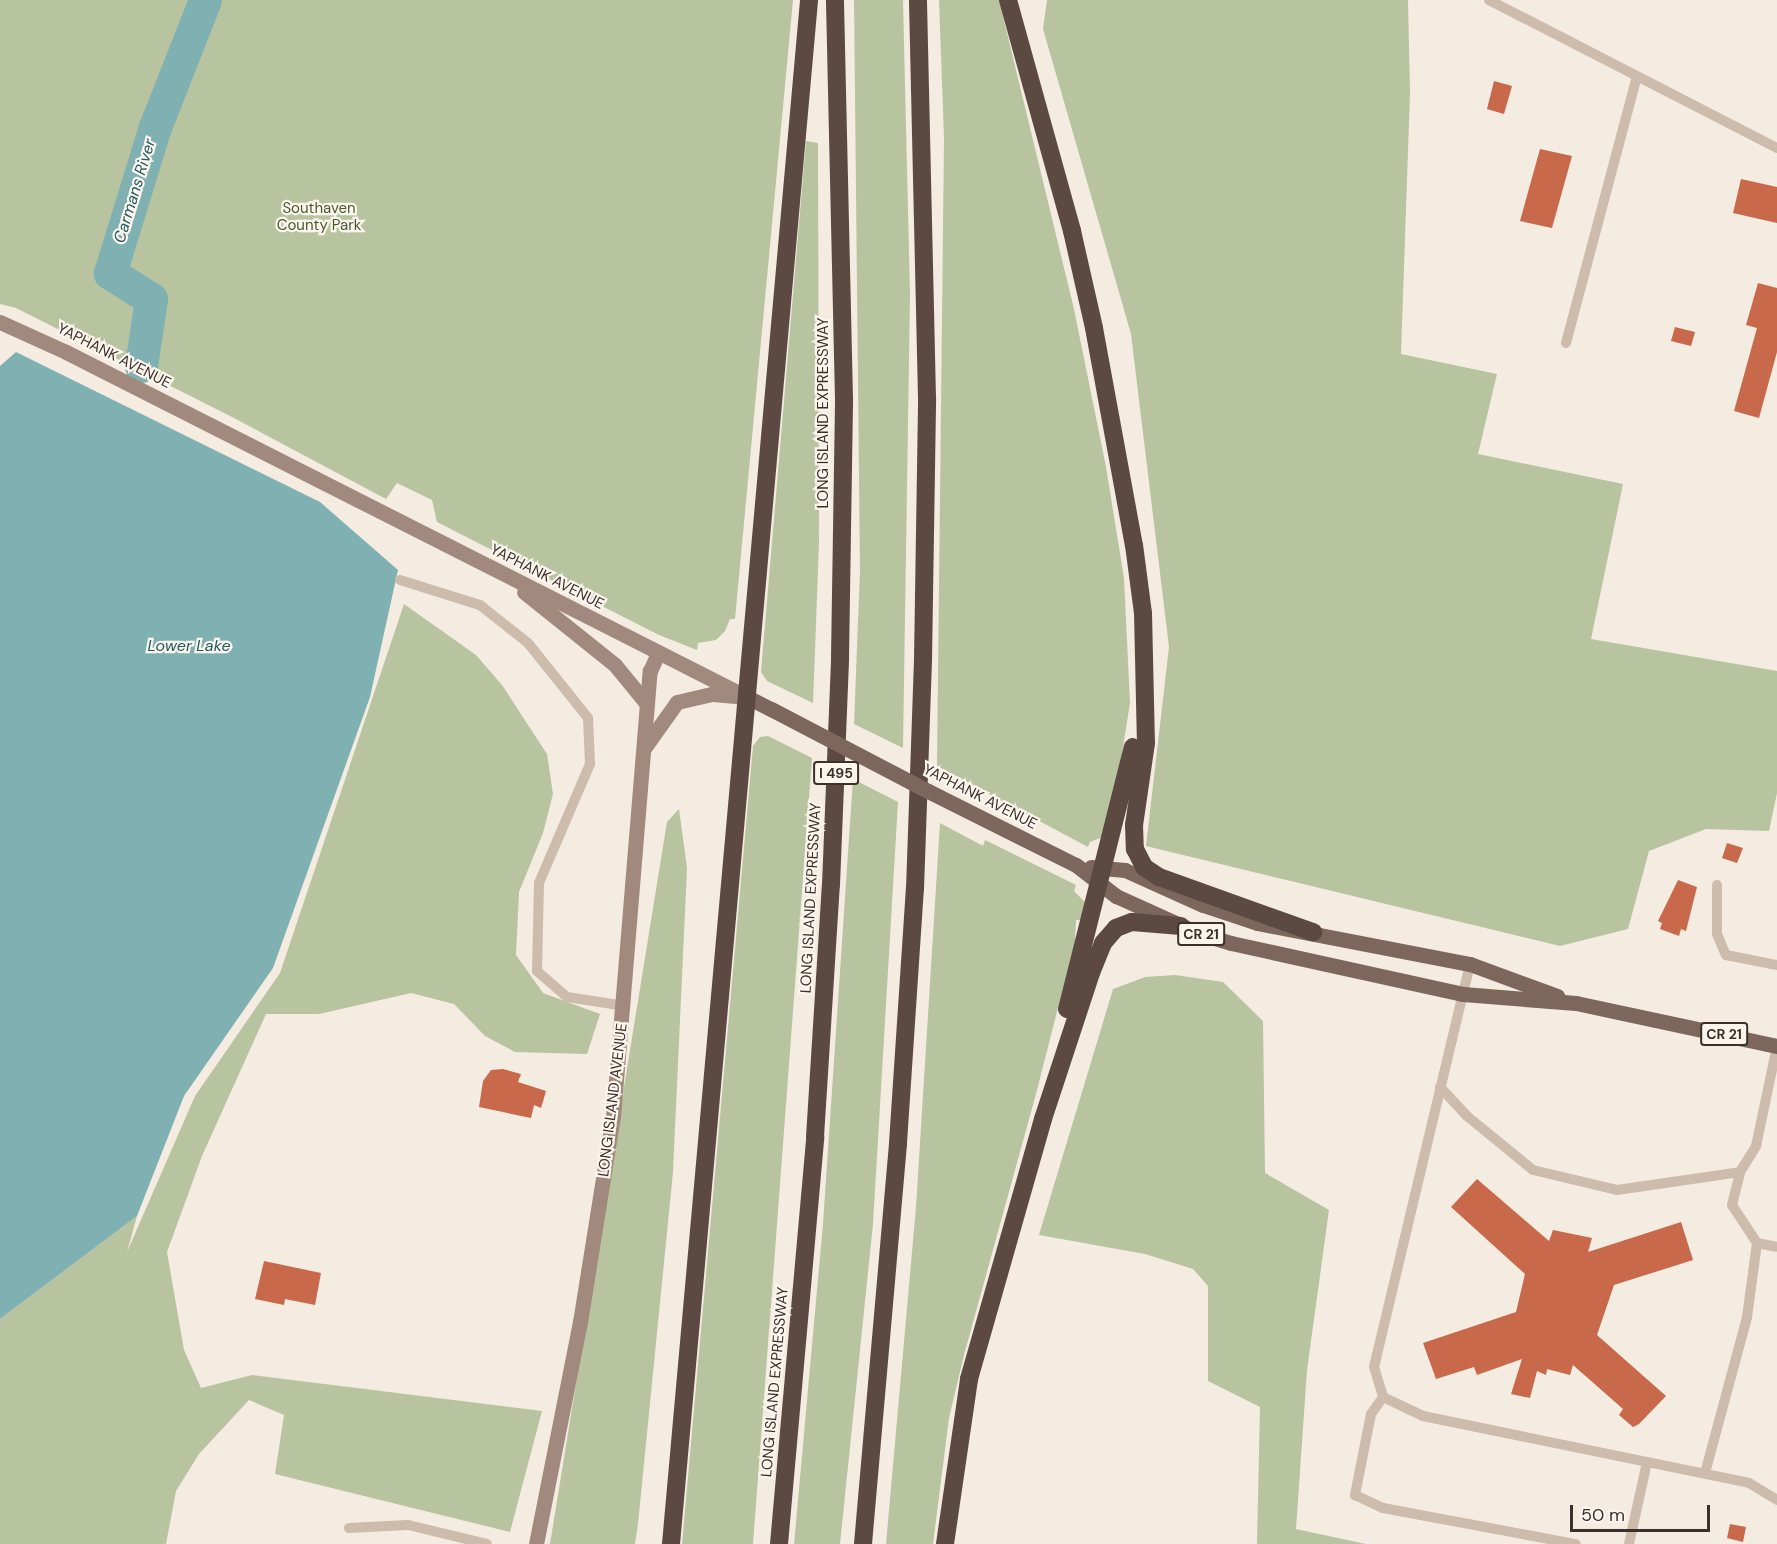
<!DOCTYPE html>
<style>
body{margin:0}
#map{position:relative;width:1777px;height:1544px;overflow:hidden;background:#f4ebe1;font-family:"DM Sans",sans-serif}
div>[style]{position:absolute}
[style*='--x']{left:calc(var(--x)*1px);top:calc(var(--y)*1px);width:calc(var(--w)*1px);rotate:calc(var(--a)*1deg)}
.green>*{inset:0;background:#b8c4a0}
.water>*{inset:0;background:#7fb0b2}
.river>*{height:33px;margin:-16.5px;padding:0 16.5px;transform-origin:16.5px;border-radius:16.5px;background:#7fb0b2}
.building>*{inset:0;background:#c8694b}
.lane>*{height:10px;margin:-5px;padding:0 5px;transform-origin:5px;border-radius:5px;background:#cdbbac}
.secondary>*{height:15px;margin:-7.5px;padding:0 7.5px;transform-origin:7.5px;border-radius:7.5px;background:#a18a7d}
.primary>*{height:15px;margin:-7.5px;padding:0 7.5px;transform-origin:7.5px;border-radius:7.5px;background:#7d675c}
.highway>*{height:18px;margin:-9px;padding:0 9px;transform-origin:9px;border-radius:9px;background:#5c4a42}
.primary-bridge>*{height:15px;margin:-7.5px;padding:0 7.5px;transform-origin:7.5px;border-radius:7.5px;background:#7d675c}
span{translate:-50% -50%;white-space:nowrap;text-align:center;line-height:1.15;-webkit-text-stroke:4.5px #fbf5ee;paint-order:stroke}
.shield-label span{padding:2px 4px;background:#fbf5ee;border:2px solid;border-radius:4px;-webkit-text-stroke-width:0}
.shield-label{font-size:14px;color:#3b302b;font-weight:700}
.park-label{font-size:15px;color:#4a5a2e}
.street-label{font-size:15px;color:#3b302b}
.water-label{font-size:16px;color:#1f5a5e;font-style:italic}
.scale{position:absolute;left:1570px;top:1505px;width:140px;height:27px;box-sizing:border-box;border:3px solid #3b302b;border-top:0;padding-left:8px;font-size:18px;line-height:21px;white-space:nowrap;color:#3b302b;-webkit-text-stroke:4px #fbf5ee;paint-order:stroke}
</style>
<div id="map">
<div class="green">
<i style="clip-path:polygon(0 0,793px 0,735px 619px,730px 619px,725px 631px,716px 640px,698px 643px,697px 650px,659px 635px,437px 522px,432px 500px,397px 483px,386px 499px,232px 417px,16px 308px,0 304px)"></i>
<i style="clip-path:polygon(854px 0,903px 0,910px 294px,903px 748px,854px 724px,860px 571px)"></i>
<i style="clip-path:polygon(939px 0,999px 0,1074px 309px,1106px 467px,1124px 578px,1130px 703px,1114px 804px,1105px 836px,1090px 842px,1088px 847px,937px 766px,944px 138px)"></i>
<i style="clip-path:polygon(1047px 0,1408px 0,1410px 93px,1401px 354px,1497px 374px,1478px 454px,1623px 484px,1591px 639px,1777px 671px,1777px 793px,1769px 831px,1706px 829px,1649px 851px,1628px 929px,1560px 946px,1146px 846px,1169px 647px,1131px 334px,1043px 29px)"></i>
<i style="clip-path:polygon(806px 141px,818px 143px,819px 543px,813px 703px,767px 681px,761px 672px)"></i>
<i style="clip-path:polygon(404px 604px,476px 655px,502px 685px,547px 754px,553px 794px,543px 833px,519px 892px,516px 955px,543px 993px,600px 1014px,587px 1054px,515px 1052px,485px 1036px,454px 1004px,411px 993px,319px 1014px,266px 1014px,202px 1156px,167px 1252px,184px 1350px,201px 1388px,252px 1375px,542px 1411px,510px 1532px,275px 1474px,284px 1415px,249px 1400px,199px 1454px,176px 1491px,166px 1544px,0 1544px,0 1319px,137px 1216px,127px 1252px,195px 1096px,280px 973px)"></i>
<i style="clip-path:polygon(768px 736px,812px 758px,753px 1544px,682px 1544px,753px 746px,760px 737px)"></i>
<i style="clip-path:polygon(853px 779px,898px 802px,873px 1224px,840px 1544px,794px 1544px,823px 1224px)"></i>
<i style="clip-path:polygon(679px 809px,687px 868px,673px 1172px,638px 1524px,635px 1544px,550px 1544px,667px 822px)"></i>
<i style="clip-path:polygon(940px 823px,983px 846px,985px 840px,1076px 885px,1074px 891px,1087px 904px,1082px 920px,1076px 920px,1075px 941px,1036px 1094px,964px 1355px,949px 1418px,933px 1544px,886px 1544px,916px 1207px)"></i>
<i style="clip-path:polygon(1175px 975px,1223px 982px,1263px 1021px,1265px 1173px,1329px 1210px,1307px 1370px,1296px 1529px,1366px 1544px,1257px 1544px,1260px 1407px,1208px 1381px,1208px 1286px,1193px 1269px,1145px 1254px,1039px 1235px,1113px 989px,1145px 977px)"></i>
</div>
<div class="water">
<i style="clip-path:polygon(16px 352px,320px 502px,398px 570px,370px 697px,273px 968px,184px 1096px,137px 1216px,0 1319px,0 366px)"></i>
</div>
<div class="river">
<i style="--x:141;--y:366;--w:68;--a:-81.5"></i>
<i style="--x:151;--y:299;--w:49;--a:-147.6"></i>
<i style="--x:110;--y:273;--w:153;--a:-72.9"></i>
<i style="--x:155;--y:127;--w:136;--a:-68.5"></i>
</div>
<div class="building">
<i style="clip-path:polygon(1494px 81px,1512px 86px,1504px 114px,1487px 109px)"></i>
<i style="clip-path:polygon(1540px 149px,1572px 156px,1552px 228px,1520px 221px)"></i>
<i style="clip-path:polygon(1741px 179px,1777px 187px,1777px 223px,1733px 213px)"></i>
<i style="clip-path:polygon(1758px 283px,1777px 288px,1777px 352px,1759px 418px,1734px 411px,1757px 328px,1746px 325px)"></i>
<i style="clip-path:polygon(1675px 327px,1695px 332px,1691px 346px,1671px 341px)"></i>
<i style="clip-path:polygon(1727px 843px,1743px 848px,1737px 863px,1722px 858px)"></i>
<i style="clip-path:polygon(1678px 880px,1697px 887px,1686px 931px,1681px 929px,1679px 936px,1660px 929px,1662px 923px,1658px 921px)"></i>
<i style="clip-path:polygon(503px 1069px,521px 1074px,518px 1082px,546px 1091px,541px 1108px,534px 1105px,531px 1118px,479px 1107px,483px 1081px,491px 1070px)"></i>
<i style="clip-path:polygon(1477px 1179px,1549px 1241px,1553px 1230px,1592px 1238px,1588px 1252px,1681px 1222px,1693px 1260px,1614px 1285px,1597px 1335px,1666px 1396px,1639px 1424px,1633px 1427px,1619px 1415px,1623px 1409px,1573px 1365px,1570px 1375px,1547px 1369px,1546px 1375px,1537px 1371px,1530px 1398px,1511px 1394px,1522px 1359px,1477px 1375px,1474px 1367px,1436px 1379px,1423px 1343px,1516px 1312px,1525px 1274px,1451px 1207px)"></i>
<i style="clip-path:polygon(264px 1261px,321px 1273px,315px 1305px,285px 1299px,284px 1305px,255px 1299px)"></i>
<i style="clip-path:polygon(1730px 1524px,1746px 1527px,1743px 1542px,1727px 1538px)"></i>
</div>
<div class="lane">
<i style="--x:1489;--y:0;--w:324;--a:27.2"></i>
<i style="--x:1566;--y:343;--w:276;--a:-75.1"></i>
<i style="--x:400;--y:580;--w:84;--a:17.4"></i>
<i style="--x:480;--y:605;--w:61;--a:38.4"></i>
<i style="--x:528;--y:643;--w:96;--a:51.3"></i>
<i style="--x:588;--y:718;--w:46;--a:87.5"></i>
<i style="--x:590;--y:764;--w:129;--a:113.2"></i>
<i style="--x:539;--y:883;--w:88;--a:91.3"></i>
<i style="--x:537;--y:971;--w:40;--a:41"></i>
<i style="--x:567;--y:997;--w:59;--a:8.8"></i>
<i style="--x:1717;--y:885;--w:49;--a:90"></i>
<i style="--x:1717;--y:934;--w:23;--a:67"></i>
<i style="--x:1726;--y:955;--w:52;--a:11.1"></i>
<i style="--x:1470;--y:964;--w:414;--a:103.4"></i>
<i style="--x:1374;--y:1367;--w:31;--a:73"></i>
<i style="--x:1383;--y:1397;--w:44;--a:25.4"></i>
<i style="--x:1423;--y:1416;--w:333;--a:11.6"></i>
<i style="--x:1749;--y:1483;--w:33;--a:31"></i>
<i style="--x:1440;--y:1087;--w:40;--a:47"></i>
<i style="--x:1467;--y:1116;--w:85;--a:39.3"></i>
<i style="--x:1533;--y:1170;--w:86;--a:13.4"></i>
<i style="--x:1617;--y:1190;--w:124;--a:-8.3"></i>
<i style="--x:1757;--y:1243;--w:20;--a:11"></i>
<i style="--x:1383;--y:1397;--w:21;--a:125"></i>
<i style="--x:1371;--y:1414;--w:83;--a:101.2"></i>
<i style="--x:1355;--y:1495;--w:31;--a:25"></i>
<i style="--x:1383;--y:1508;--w:196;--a:10.6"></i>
<i style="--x:1705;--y:1473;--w:162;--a:-74.9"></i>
<i style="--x:1747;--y:1317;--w:75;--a:-82.3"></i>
<i style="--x:1757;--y:1243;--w:45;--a:-123.3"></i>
<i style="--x:1732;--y:1205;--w:34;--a:-76"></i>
<i style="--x:1740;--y:1172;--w:31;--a:-58"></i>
<i style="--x:1756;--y:1146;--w:102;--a:-78.1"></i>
<i style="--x:349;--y:1528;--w:59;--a:-2.9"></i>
<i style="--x:408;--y:1525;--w:81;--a:13.5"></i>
<i style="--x:1629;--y:1544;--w:84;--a:-77.6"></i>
</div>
<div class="secondary">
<i style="--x:0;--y:322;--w:72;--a:24.4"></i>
<i style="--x:66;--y:352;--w:761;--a:26.87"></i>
<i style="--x:524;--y:592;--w:117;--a:38.7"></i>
<i style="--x:615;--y:665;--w:50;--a:50.6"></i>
<i style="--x:645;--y:747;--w:55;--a:-54.6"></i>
<i style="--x:677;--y:702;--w:37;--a:-13"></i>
<i style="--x:713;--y:694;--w:25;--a:5"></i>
<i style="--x:536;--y:1544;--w:226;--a:-78.8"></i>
<i style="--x:580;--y:1322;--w:208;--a:-80.9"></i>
<i style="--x:613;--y:1117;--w:448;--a:-85.3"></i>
<i style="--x:650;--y:671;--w:20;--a:-66"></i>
</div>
<div class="primary">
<i style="--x:745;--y:696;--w:29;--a:27"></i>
<i style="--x:928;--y:791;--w:165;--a:26.6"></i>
<i style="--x:1076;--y:865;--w:51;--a:37.8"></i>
<i style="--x:1116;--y:896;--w:90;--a:24.3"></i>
<i style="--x:1198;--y:933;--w:34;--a:17"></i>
<i style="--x:1231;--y:943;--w:238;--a:12.4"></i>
<i style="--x:1463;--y:994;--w:113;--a:4.6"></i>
<i style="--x:1576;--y:1003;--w:206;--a:12.1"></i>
<i style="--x:1091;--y:867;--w:34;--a:5"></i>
<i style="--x:1125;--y:870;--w:85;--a:24.2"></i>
<i style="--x:1203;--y:905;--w:57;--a:18.4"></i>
<i style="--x:1257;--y:923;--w:217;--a:10.9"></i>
<i style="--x:1470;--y:964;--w:93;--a:20.2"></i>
</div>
<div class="highway">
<i style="--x:1008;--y:0;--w:240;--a:74.5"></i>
<i style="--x:1072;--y:231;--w:99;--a:77.2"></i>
<i style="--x:1094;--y:328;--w:221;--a:79.6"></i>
<i style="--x:1134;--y:545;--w:69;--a:82.5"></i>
<i style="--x:1143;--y:613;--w:130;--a:88.7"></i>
<i style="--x:1146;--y:743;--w:83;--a:98.3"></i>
<i style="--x:1134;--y:825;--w:24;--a:88"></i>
<i style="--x:1135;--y:849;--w:20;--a:63"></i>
<i style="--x:1144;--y:867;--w:18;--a:34"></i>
<i style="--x:1159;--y:877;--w:164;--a:19.7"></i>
<i style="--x:1067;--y:1009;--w:270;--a:-75.9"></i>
<i style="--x:671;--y:1544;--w:1550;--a:-84.89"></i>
<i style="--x:779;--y:1544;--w:409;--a:-84.9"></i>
<i style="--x:815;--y:1137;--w:253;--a:-86.4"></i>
<i style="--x:831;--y:885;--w:227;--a:-87.7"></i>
<i style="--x:840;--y:658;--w:259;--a:-89.1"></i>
<i style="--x:844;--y:399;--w:399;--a:-91.3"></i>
<i style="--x:863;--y:1544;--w:403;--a:-85"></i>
<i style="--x:898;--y:1143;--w:255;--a:-86.2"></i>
<i style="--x:915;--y:889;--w:229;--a:-88"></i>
<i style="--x:923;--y:660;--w:262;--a:-89.1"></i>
<i style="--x:927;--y:398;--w:398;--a:-91.3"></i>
<i style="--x:945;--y:1544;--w:167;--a:-81.7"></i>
<i style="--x:969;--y:1379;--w:270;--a:-74.1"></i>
<i style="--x:1043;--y:1119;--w:154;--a:-71.8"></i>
<i style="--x:1091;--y:973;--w:32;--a:-68"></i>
<i style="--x:1103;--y:943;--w:20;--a:-49"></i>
<i style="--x:1116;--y:928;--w:17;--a:-21"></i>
<i style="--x:1132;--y:922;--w:49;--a:4.7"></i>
</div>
<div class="primary-bridge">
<i style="--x:771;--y:709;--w:177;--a:27.6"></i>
</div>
<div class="shield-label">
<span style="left:836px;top:773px">I 495</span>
<span style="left:1201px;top:934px">CR 21</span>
<span style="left:1724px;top:1034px">CR 21</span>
</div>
<div class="park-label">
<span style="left:319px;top:217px">Southaven<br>County Park</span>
</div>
<div class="street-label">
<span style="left:114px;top:356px;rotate:27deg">YAPHANK AVENUE</span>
<span style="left:824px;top:413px;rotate:-90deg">LONG ISLAND EXPRESSWAY</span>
<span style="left:547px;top:577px;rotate:27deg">YAPHANK AVENUE</span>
<span style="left:980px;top:797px;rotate:27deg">YAPHANK AVENUE</span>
<span style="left:811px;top:898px;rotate:-87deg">LONG ISLAND EXPRESSWAY</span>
<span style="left:613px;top:1100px;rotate:-83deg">LONG ISLAND AVENUE</span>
<span style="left:775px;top:1382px;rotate:-85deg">LONG ISLAND EXPRESSWAY</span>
</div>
<div class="water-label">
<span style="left:135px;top:191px;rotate:-73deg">Carmans River</span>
<span style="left:189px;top:646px">Lower Lake</span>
</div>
<div class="scale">50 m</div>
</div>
